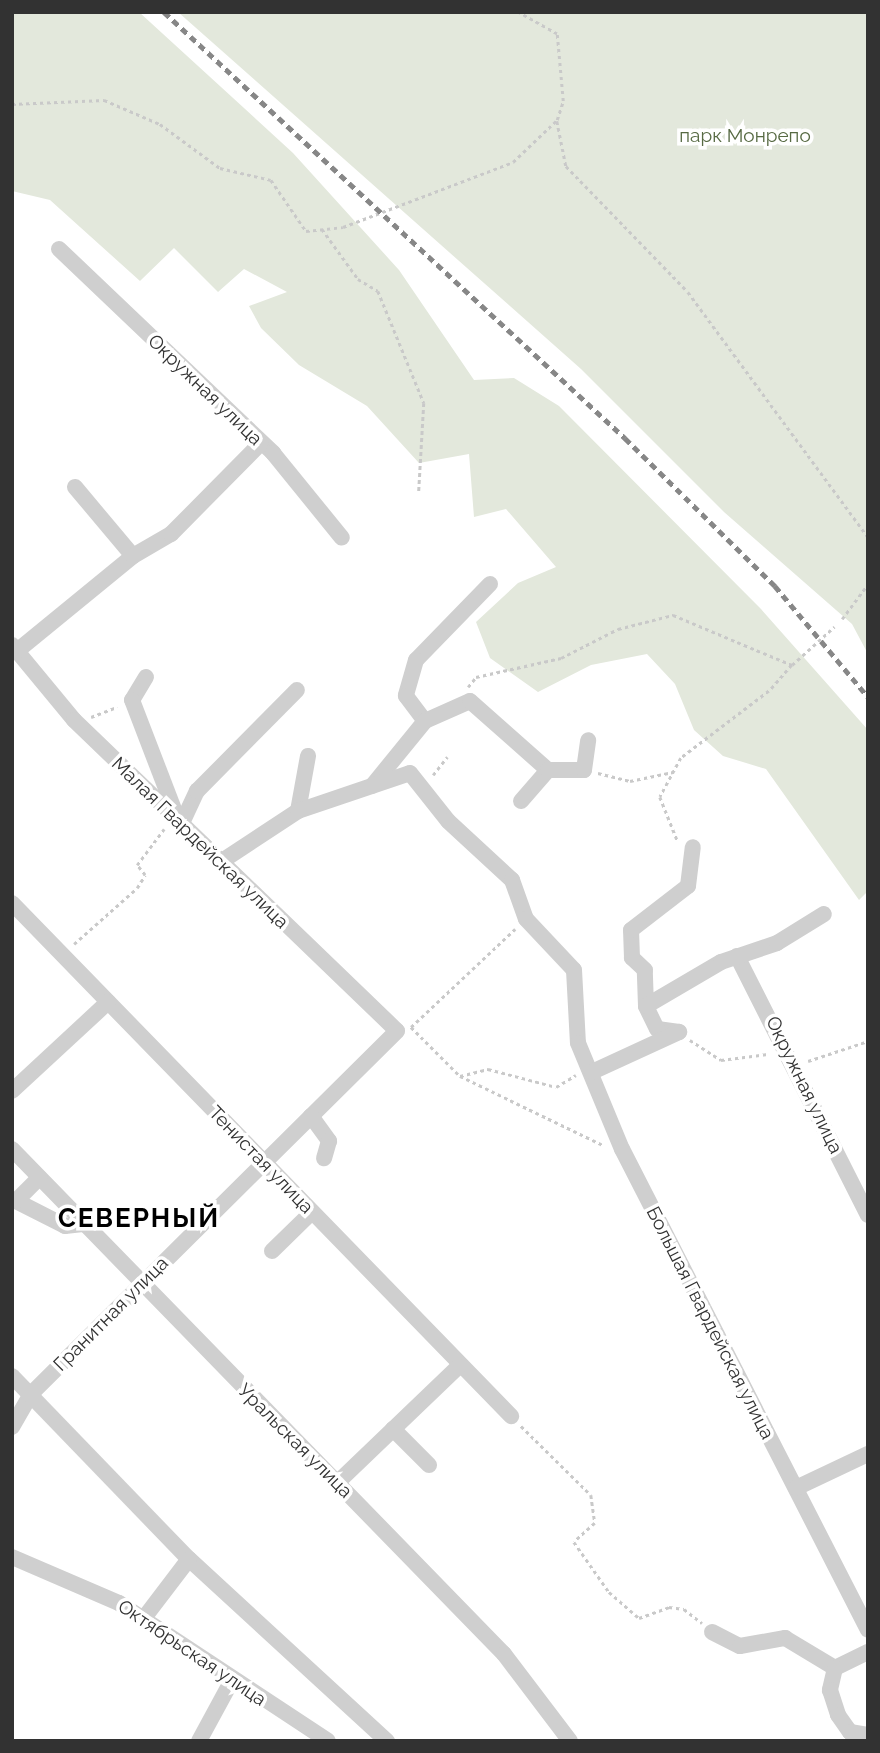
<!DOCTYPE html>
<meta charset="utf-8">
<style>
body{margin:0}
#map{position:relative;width:880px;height:1753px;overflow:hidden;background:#fff;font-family:Raleway,sans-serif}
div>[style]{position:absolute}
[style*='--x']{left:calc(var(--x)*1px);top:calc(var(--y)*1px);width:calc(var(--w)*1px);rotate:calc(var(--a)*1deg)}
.green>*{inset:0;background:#e3e8dc}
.path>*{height:2.5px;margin-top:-1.25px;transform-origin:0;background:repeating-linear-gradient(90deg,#c9c9c9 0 3.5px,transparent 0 7px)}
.minor>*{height:16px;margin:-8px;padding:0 8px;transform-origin:8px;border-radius:8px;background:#cfcfcf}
.rail>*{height:4.5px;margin-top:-2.25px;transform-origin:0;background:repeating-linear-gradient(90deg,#878787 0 7px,transparent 0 12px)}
.path-bridge>*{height:2.5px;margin-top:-1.25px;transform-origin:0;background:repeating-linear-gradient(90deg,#c9c9c9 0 3.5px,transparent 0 7px)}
span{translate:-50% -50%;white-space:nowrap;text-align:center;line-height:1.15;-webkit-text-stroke:7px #fff;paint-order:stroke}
.park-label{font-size:19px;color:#576a43}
.street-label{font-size:19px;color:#323232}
.district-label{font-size:26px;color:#000;font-weight:700;letter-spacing:2px}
.frame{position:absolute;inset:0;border:14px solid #323232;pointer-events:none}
</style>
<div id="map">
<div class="green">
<i style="clip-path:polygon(12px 12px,139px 12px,293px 153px,399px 270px,474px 380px,514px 378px,559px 406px,761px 609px,868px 730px,868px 891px,859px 900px,766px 769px,723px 756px,694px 730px,675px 684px,647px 654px,591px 665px,538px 692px,490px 658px,476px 622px,518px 583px,556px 567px,506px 509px,474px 517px,469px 454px,419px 463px,367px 406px,299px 365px,261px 328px,249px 306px,287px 292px,244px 269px,218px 292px,174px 248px,140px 281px,50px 200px,12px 191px)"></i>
<i style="clip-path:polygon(178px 12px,868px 12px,868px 654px,852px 624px,724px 512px,581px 369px)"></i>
</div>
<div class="path">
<i style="--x:12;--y:104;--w:92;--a:-2.5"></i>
<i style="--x:104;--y:100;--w:61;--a:23.2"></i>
<i style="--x:160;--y:124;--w:74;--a:36.3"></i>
<i style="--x:220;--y:168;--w:52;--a:13.2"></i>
<i style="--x:271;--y:180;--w:62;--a:55.5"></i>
<i style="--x:306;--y:231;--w:37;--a:-6"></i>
<i style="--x:343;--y:227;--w:182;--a:-20.9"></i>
<i style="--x:513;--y:162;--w:61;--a:-43.7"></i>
<i style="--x:557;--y:120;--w:20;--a:-72"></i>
<i style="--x:563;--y:101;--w:67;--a:-95.1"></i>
<i style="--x:557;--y:34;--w:45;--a:-150.6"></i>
<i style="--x:557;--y:121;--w:46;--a:78.7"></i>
<i style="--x:566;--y:166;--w:175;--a:45.9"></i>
<i style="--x:688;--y:292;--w:304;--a:53.7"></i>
<i style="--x:322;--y:229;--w:62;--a:54.2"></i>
<i style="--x:358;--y:279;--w:23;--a:31"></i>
<i style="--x:378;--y:291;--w:121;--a:67.7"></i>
<i style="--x:424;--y:403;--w:88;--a:93.3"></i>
<i style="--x:842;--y:619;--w:44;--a:-53.4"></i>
<i style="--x:468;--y:687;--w:13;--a:-51"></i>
<i style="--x:476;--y:677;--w:87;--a:-12.6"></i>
<i style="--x:561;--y:658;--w:64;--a:-27"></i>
<i style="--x:618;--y:629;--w:57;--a:-14.3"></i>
<i style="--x:673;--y:615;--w:129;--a:22.8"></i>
<i style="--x:792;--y:665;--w:35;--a:131"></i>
<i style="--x:769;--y:691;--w:111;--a:142.7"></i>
<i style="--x:681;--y:758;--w:44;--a:118.3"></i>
<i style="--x:660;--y:797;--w:48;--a:68.2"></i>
<i style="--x:91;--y:717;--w:28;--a:-21"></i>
<i style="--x:598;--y:773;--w:33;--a:14"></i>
<i style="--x:630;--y:781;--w:44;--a:-11.8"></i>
<i style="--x:433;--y:775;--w:23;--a:-52"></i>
<i style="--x:74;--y:944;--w:84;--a:-41.6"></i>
<i style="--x:137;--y:888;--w:15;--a:-58"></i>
<i style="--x:145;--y:875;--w:13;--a:-129"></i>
<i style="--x:137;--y:865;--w:45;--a:-53.1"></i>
<i style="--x:411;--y:1027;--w:69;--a:45"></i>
<i style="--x:460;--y:1076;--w:159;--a:25.8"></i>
<i style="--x:411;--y:1027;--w:143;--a:-43.3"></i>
<i style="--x:690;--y:1040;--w:37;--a:33"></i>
<i style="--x:721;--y:1060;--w:47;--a:-7.3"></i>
<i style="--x:808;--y:1061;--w:63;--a:-18.4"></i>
<i style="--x:460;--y:1076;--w:29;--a:-14"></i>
<i style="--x:488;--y:1069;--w:70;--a:14.8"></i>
<i style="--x:556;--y:1087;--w:23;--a:-31"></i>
<i style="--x:521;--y:1426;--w:98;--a:44.6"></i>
<i style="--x:591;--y:1495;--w:28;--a:82"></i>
<i style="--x:595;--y:1523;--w:28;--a:138"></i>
<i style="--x:574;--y:1542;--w:61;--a:55"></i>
<i style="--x:609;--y:1592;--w:40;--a:41"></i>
<i style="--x:639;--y:1618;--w:32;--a:-20"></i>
<i style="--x:669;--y:1607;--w:15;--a:8"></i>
<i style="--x:684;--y:1609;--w:23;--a:38"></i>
</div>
<div class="minor">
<i style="--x:59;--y:249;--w:296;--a:43.6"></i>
<i style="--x:273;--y:453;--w:109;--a:50.9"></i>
<i style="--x:75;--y:487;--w:90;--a:50"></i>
<i style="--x:490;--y:584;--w:106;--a:134.2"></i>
<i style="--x:416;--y:660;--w:37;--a:106"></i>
<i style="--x:406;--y:696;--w:31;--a:53"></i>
<i style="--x:425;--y:721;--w:49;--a:-24"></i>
<i style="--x:470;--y:701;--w:104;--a:41.5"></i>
<i style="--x:548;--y:770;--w:41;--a:131.1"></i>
<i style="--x:12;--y:645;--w:97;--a:50.4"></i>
<i style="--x:74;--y:720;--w:448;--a:43.9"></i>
<i style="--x:397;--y:1031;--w:515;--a:135.24"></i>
<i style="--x:31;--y:1394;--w:38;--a:120"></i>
<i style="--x:17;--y:651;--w:150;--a:-39.3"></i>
<i style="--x:133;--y:556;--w:44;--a:-30.1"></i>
<i style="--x:171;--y:534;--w:127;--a:-45.3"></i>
<i style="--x:146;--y:677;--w:27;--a:121"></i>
<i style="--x:132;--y:700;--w:129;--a:69"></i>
<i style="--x:548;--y:770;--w:36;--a:0"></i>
<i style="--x:584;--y:770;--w:30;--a:-82"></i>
<i style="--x:372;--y:786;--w:84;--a:-50.8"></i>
<i style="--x:298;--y:811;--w:56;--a:-79.7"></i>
<i style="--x:181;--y:825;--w:38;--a:-65"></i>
<i style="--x:197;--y:791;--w:142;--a:-45.3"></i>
<i style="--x:219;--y:863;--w:95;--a:-33.4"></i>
<i style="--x:298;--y:811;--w:118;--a:-18.7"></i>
<i style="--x:410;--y:773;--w:61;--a:51.6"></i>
<i style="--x:448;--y:821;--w:87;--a:42.7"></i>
<i style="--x:512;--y:880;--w:41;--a:70.3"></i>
<i style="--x:526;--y:919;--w:70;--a:46.7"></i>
<i style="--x:574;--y:970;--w:73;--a:86.9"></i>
<i style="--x:578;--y:1043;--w:115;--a:67.5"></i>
<i style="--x:622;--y:1149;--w:540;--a:62.91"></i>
<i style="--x:12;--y:903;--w:716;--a:45.79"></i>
<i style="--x:737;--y:956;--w:290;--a:63.2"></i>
<i style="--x:646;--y:1006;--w:36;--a:-92"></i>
<i style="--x:645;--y:970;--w:18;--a:-137"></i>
<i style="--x:632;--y:958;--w:28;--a:-92"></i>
<i style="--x:631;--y:930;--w:72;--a:-37.7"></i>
<i style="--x:688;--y:886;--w:39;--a:-83"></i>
<i style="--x:679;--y:1032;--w:22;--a:-172"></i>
<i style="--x:657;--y:1029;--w:25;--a:-116"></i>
<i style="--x:646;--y:1006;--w:87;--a:-30.4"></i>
<i style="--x:721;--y:962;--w:59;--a:-18.7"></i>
<i style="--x:777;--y:943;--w:55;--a:-31.7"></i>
<i style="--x:592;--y:1072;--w:96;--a:-24.7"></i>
<i style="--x:12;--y:1091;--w:131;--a:-42.8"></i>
<i style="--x:311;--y:1116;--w:31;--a:54"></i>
<i style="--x:329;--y:1141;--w:18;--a:106"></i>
<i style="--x:12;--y:1149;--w:705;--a:45.75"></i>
<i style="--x:504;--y:1654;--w:109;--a:52.8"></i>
<i style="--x:16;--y:1201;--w:55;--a:27"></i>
<i style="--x:65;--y:1226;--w:18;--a:-6"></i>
<i style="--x:16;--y:1201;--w:33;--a:-45"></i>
<i style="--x:272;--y:1251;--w:56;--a:-44.3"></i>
<i style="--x:12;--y:1376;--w:255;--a:46"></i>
<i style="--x:189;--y:1559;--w:269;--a:42.6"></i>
<i style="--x:393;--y:1429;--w:51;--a:45"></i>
<i style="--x:337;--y:1483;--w:168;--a:-43.8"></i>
<i style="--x:796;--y:1488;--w:80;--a:-25.3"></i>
<i style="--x:12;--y:1557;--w:116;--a:23.3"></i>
<i style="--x:119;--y:1603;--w:250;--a:33.4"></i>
<i style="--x:144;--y:1618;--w:74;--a:-52.7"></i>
<i style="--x:712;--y:1632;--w:31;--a:27"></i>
<i style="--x:740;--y:1646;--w:46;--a:-10.1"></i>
<i style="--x:785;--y:1638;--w:58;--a:31"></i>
<i style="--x:835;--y:1668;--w:37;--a:-26"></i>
<i style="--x:835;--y:1668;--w:23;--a:103"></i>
<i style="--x:830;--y:1690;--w:26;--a:72"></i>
<i style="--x:838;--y:1715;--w:21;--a:55"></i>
<i style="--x:850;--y:1732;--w:18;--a:9"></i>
<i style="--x:199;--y:1741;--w:67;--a:-61.5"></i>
</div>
<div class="rail">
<i style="--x:164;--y:12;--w:628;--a:42.74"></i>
<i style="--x:625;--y:438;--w:211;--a:44.6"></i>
<i style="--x:775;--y:586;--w:145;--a:50"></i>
</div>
<div class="path-bridge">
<i style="--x:792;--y:665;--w:57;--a:-42.1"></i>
</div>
<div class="park-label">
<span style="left:745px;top:136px">парк Монрепо</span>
</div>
<div class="street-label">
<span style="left:205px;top:390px;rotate:44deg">Окружная улица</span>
<span style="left:200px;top:843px;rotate:44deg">Малая Гвардейская улица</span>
<span style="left:804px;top:1085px;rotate:64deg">Окружная улица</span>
<span style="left:261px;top:1160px;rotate:46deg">Тенистая улица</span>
<span style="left:111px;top:1314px;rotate:-45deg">Гранитная улица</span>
<span style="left:710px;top:1323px;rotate:63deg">Большая Гвардейская улица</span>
<span style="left:295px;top:1441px;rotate:45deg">Уральская улица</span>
<span style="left:192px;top:1653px;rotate:34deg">Октябрьская улица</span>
</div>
<div class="district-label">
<span style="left:139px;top:1219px">СЕВЕРНЫЙ</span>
</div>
<div class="frame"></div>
</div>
